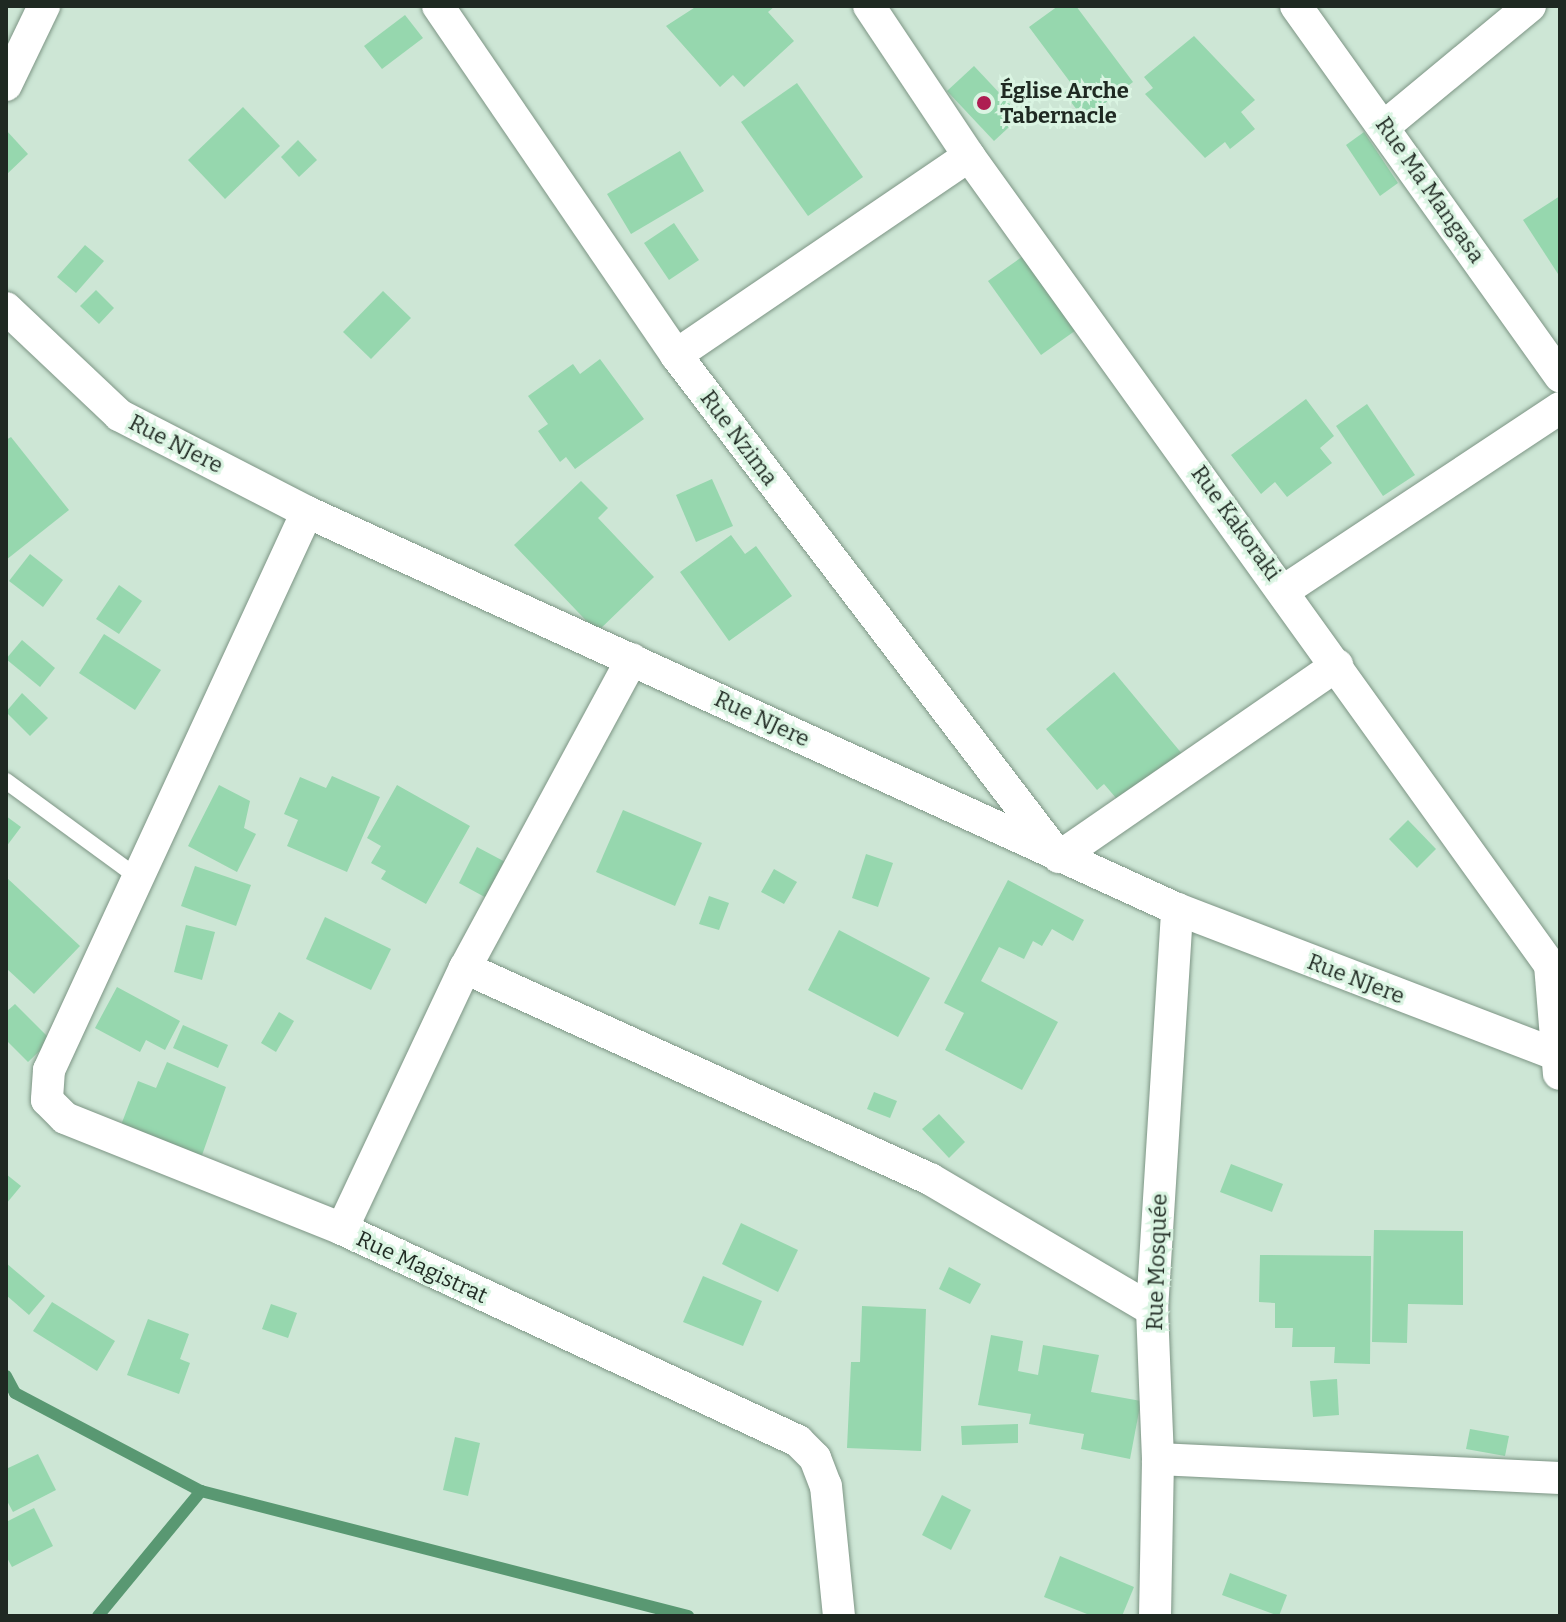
<!DOCTYPE html>
<meta charset="utf-8">
<style>
body{margin:0}
#map{position:relative;width:1566px;height:1622px;overflow:hidden;background:#cde6d5;font-family:Bitter,serif}
div>[style]{position:absolute}
[style*='--x']{left:calc(var(--x)*1px);top:calc(var(--y)*1px);width:calc(var(--w)*1px);rotate:calc(var(--a)*1deg)}
.stream>*{height:12px;margin:-6px;padding:0 6px;transform-origin:6px;border-radius:6px;background:#599872}
.building>*{inset:0;background:#96d7ae}
.roads{filter:drop-shadow(0 0 2px #7d9585) drop-shadow(0 0 2px #7d9585)}
.lane>*{height:16px;margin:-8px;padding:0 8px;transform-origin:8px;border-radius:8px;background:#fff}
.street>*{height:32px;margin:-16px;padding:0 16px;transform-origin:16px;border-radius:16px;background:#fff}
.dots>*{width:22px;height:22px;translate:-50% -50%;box-sizing:border-box;border:4px solid #daf4e2;border-radius:50%}
span{translate:-50% -50%;white-space:nowrap;text-align:center;line-height:1.15;-webkit-text-stroke:6px #daf4e2;paint-order:stroke}
.poi-label{font-size:22px;color:#1f2922;font-weight:700}
.left{translate:0 -50%;text-align:left}
.street-label{font-size:22px;color:#1f2922}
.frame{position:absolute;inset:0;border:8px solid #1f2922;pointer-events:none}
</style>
<div id="map">
<div class="stream">
<i style="--x:6;--y:1376;--w:19;--a:62"></i>
<i style="--x:15;--y:1393;--w:210;--a:27.8"></i>
<i style="--x:201;--y:1491;--w:503;--a:14.4"></i>
<i style="--x:98;--y:1616;--w:162;--a:-50.5"></i>
</div>
<div class="building">
<i style="clip-path:polygon(697px 6px,775px 6px,768px 12px,794px 41px,744px 87px,733px 75px,720px 87px,666px 26px)"></i>
<i style="clip-path:polygon(1058px 6px,1076px 6px,1133px 82px,1084px 119px,1064px 93px,1073px 86px,1029px 27px)"></i>
<i style="clip-path:polygon(405px 15px,423px 38px,382px 69px,364px 46px)"></i>
<i style="clip-path:polygon(1194px 36px,1255px 100px,1241px 112px,1255px 129px,1230px 149px,1225px 142px,1205px 158px,1145px 94px,1153px 88px,1144px 77px)"></i>
<i style="clip-path:polygon(974px 66px,1021px 116px,994px 141px,947px 91px)"></i>
<i style="clip-path:polygon(797px 83px,863px 177px,808px 216px,741px 122px)"></i>
<i style="clip-path:polygon(243px 107px,280px 146px,225px 199px,188px 160px)"></i>
<i style="clip-path:polygon(6px 130px,28px 154px,6px 175px)"></i>
<i style="clip-path:polygon(1364px 132px,1398px 183px,1380px 196px,1346px 145px)"></i>
<i style="clip-path:polygon(298px 140px,317px 160px,299px 177px,281px 157px)"></i>
<i style="clip-path:polygon(680px 151px,704px 191px,631px 234px,607px 194px)"></i>
<i style="clip-path:polygon(1560px 196px,1560px 277px,1523px 220px)"></i>
<i style="clip-path:polygon(674px 223px,699px 260px,669px 280px,644px 243px)"></i>
<i style="clip-path:polygon(85px 245px,104px 261px,76px 293px,57px 277px)"></i>
<i style="clip-path:polygon(1026px 254px,1079px 328px,1041px 355px,988px 281px)"></i>
<i style="clip-path:polygon(96px 290px,114px 308px,99px 324px,80px 306px)"></i>
<i style="clip-path:polygon(383px 291px,411px 318px,371px 359px,343px 332px)"></i>
<i style="clip-path:polygon(600px 359px,644px 419px,575px 469px,566px 457px,560px 462px,538px 431px,548px 424px,528px 396px,573px 364px,580px 374px)"></i>
<i style="clip-path:polygon(1306px 399px,1334px 436px,1320px 448px,1332px 463px,1287px 497px,1275px 482px,1261px 494px,1231px 455px)"></i>
<i style="clip-path:polygon(1367px 404px,1415px 475px,1383px 496px,1336px 426px)"></i>
<i style="clip-path:polygon(11px 437px,69px 510px,6px 560px,6px 440px)"></i>
<i style="clip-path:polygon(712px 479px,733px 526px,696px 542px,676px 495px)"></i>
<i style="clip-path:polygon(581px 481px,608px 508px,598px 518px,654px 577px,597px 632px,514px 545px)"></i>
<i style="clip-path:polygon(731px 535px,745px 554px,756px 546px,792px 596px,729px 641px,680px 572px)"></i>
<i style="clip-path:polygon(30px 554px,63px 580px,43px 607px,9px 581px)"></i>
<i style="clip-path:polygon(119px 585px,142px 601px,119px 634px,96px 619px)"></i>
<i style="clip-path:polygon(104px 634px,161px 670px,135px 710px,79px 673px)"></i>
<i style="clip-path:polygon(22px 640px,55px 668px,40px 687px,6px 659px)"></i>
<i style="clip-path:polygon(1114px 672px,1183px 755px,1122px 805px,1104px 784px,1097px 790px,1046px 729px)"></i>
<i style="clip-path:polygon(22px 693px,48px 718px,30px 736px,6px 712px)"></i>
<i style="clip-path:polygon(332px 776px,380px 797px,347px 872px,287px 846px,298px 820px,284px 814px,300px 777px,326px 788px)"></i>
<i style="clip-path:polygon(219px 785px,250px 801px,244px 828px,256px 834px,237px 872px,188px 846px)"></i>
<i style="clip-path:polygon(397px 785px,470px 826px,426px 904px,381px 879px,386px 871px,371px 863px,381px 846px,367px 838px)"></i>
<i style="clip-path:polygon(623px 810px,702px 843px,675px 906px,596px 872px)"></i>
<i style="clip-path:polygon(6px 816px,21px 827px,6px 847px)"></i>
<i style="clip-path:polygon(1408px 820px,1436px 849px,1417px 868px,1389px 839px)"></i>
<i style="clip-path:polygon(477px 847px,511px 865px,492px 901px,459px 883px)"></i>
<i style="clip-path:polygon(866px 854px,893px 863px,878px 907px,852px 898px)"></i>
<i style="clip-path:polygon(195px 866px,251px 885px,236px 926px,181px 906px)"></i>
<i style="clip-path:polygon(774px 869px,797px 882px,784px 904px,761px 892px)"></i>
<i style="clip-path:polygon(6px 877px,80px 946px,34px 994px,6px 968px)"></i>
<i style="clip-path:polygon(1008px 880px,1084px 920px,1073px 941px,1052px 929px,1042px 946px,1033px 941px,1024px 959px,999px 947px,981px 981px,1058px 1022px,1022px 1090px,945px 1050px,964px 1013px,944px 1003px)"></i>
<i style="clip-path:polygon(709px 896px,729px 903px,719px 930px,699px 924px)"></i>
<i style="clip-path:polygon(325px 917px,391px 949px,371px 990px,306px 959px)"></i>
<i style="clip-path:polygon(186px 925px,215px 932px,202px 980px,174px 972px)"></i>
<i style="clip-path:polygon(839px 930px,930px 978px,898px 1037px,808px 990px)"></i>
<i style="clip-path:polygon(117px 987px,180px 1021px,165px 1050px,146px 1040px,140px 1052px,95px 1028px)"></i>
<i style="clip-path:polygon(15px 1004px,51px 1040px,28px 1062px,6px 1040px,6px 1012px)"></i>
<i style="clip-path:polygon(279px 1012px,294px 1021px,276px 1052px,261px 1043px)"></i>
<i style="clip-path:polygon(183px 1025px,228px 1045px,218px 1068px,173px 1048px)"></i>
<i style="clip-path:polygon(167px 1062px,226px 1087px,201px 1158px,121px 1125px,138px 1081px,156px 1088px)"></i>
<i style="clip-path:polygon(874px 1092px,897px 1101px,890px 1118px,867px 1109px)"></i>
<i style="clip-path:polygon(939px 1114px,965px 1142px,949px 1158px,922px 1129px)"></i>
<i style="clip-path:polygon(1231px 1164px,1283px 1184px,1272px 1212px,1220px 1192px)"></i>
<i style="clip-path:polygon(6px 1174px,21px 1186px,6px 1204px)"></i>
<i style="clip-path:polygon(741px 1223px,798px 1250px,778px 1292px,722px 1264px)"></i>
<i style="clip-path:polygon(1374px 1230px,1463px 1231px,1463px 1305px,1408px 1304px,1407px 1343px,1372px 1342px)"></i>
<i style="clip-path:polygon(1260px 1255px,1371px 1256px,1370px 1364px,1334px 1363px,1335px 1347px,1292px 1347px,1293px 1328px,1275px 1328px,1275px 1303px,1259px 1302px)"></i>
<i style="clip-path:polygon(6px 1263px,45px 1296px,29px 1315px,6px 1295px)"></i>
<i style="clip-path:polygon(949px 1267px,981px 1284px,970px 1304px,939px 1289px)"></i>
<i style="clip-path:polygon(703px 1276px,762px 1301px,743px 1346px,683px 1322px)"></i>
<i style="clip-path:polygon(52px 1302px,115px 1341px,97px 1371px,33px 1331px)"></i>
<i style="clip-path:polygon(271px 1304px,297px 1313px,288px 1338px,262px 1329px)"></i>
<i style="clip-path:polygon(862px 1306px,926px 1309px,921px 1451px,847px 1448px,851px 1362px,860px 1362px)"></i>
<i style="clip-path:polygon(148px 1319px,189px 1334px,180px 1359px,190px 1363px,179px 1394px,127px 1375px)"></i>
<i style="clip-path:polygon(991px 1335px,1023px 1341px,1018px 1371px,1038px 1375px,1043px 1345px,1099px 1355px,1091px 1392px,1141px 1401px,1130px 1459px,1081px 1449px,1084px 1434px,1029px 1424px,1031px 1414px,978px 1405px)"></i>
<i style="clip-path:polygon(1337px 1379px,1339px 1415px,1313px 1417px,1310px 1381px)"></i>
<i style="clip-path:polygon(1018px 1424px,1018px 1443px,962px 1445px,961px 1426px)"></i>
<i style="clip-path:polygon(1470px 1429px,1509px 1436px,1505px 1456px,1466px 1449px)"></i>
<i style="clip-path:polygon(455px 1437px,480px 1443px,468px 1496px,443px 1490px)"></i>
<i style="clip-path:polygon(38px 1454px,56px 1490px,13px 1512px,6px 1499px,6px 1469px)"></i>
<i style="clip-path:polygon(942px 1495px,971px 1510px,951px 1550px,922px 1535px)"></i>
<i style="clip-path:polygon(34px 1508px,53px 1546px,12px 1567px,6px 1556px,6px 1522px)"></i>
<i style="clip-path:polygon(1060px 1556px,1134px 1587px,1122px 1616px,1092px 1616px,1044px 1597px)"></i>
<i style="clip-path:polygon(1230px 1573px,1287px 1595px,1279px 1616px,1222px 1595px)"></i>
</div>
<div class="roads">
<div class="lane">
<i style="--x:6;--y:781;--w:162;--a:36.2"></i>
</div>
<div class="street">
<i style="--x:438;--y:6;--w:422;--a:55.7"></i>
<i style="--x:676;--y:355;--w:631;--a:52.66"></i>
<i style="--x:1059;--y:857;--w:338;--a:-34.6"></i>
<i style="--x:869;--y:6;--w:180;--a:56.3"></i>
<i style="--x:969;--y:156;--w:996;--a:54.32"></i>
<i style="--x:1550;--y:965;--w:109;--a:85.3"></i>
<i style="--x:1296;--y:6;--w:455;--a:54.5"></i>
<i style="--x:6;--y:85;--w:88;--a:-64.3"></i>
<i style="--x:1386;--y:125;--w:187;--a:-39.6"></i>
<i style="--x:6;--y:308;--w:156;--a:43.4"></i>
<i style="--x:119;--y:415;--w:212;--a:27.3"></i>
<i style="--x:307;--y:512;--w:956;--a:24.53"></i>
<i style="--x:1177;--y:909;--w:410;--a:21"></i>
<i style="--x:676;--y:355;--w:354;--a:-34.2"></i>
<i style="--x:307;--y:512;--w:615;--a:114.81"></i>
<i style="--x:49;--y:1070;--w:30;--a:94"></i>
<i style="--x:47;--y:1100;--w:25;--a:45"></i>
<i style="--x:65;--y:1118;--w:298;--a:21.8"></i>
<i style="--x:342;--y:1229;--w:503;--a:24.93"></i>
<i style="--x:798;--y:1441;--w:24;--a:45"></i>
<i style="--x:815;--y:1458;--w:30;--a:69"></i>
<i style="--x:826;--y:1486;--w:131;--a:84.3"></i>
<i style="--x:1285;--y:590;--w:330;--a:-33.5"></i>
<i style="--x:465;--y:968;--w:511;--a:24.41"></i>
<i style="--x:930;--y:1179;--w:258;--a:30.5"></i>
<i style="--x:342;--y:1229;--w:289;--a:-64.8"></i>
<i style="--x:465;--y:968;--w:351;--a:-61.6"></i>
<i style="--x:1158;--y:1459;--w:402;--a:2.7"></i>
<i style="--x:1155;--y:1616;--w:157;--a:-88.9"></i>
<i style="--x:1158;--y:1459;--w:149;--a:-92.3"></i>
<i style="--x:1152;--y:1310;--w:402;--a:-86.4"></i>
</div>
</div>
<div class="dots">
<i style="left:984px;top:103px;background:#ae1e52"></i>
</div>
<div class="poi-label">
<span class="left" style="left:1000px;top:103px">Église Arche<br>Tabernacle</span>
</div>
<div class="street-label">
<span style="left:1430px;top:190px;rotate:55deg">Rue Ma Mangasa</span>
<span style="left:739px;top:438px;rotate:53deg">Rue Nzima</span>
<span style="left:176px;top:444px;rotate:27deg">Rue NJere</span>
<span style="left:1236px;top:523px;rotate:54deg">Rue Kakoraki</span>
<span style="left:762px;top:719px;rotate:25deg">Rue NJere</span>
<span style="left:1356px;top:979px;rotate:21deg">Rue NJere</span>
<span style="left:1157px;top:1262px;rotate:-88deg">Rue Mosquée</span>
<span style="left:422px;top:1267px;rotate:25deg">Rue Magistrat</span>
</div>
<div class="frame"></div>
</div>
